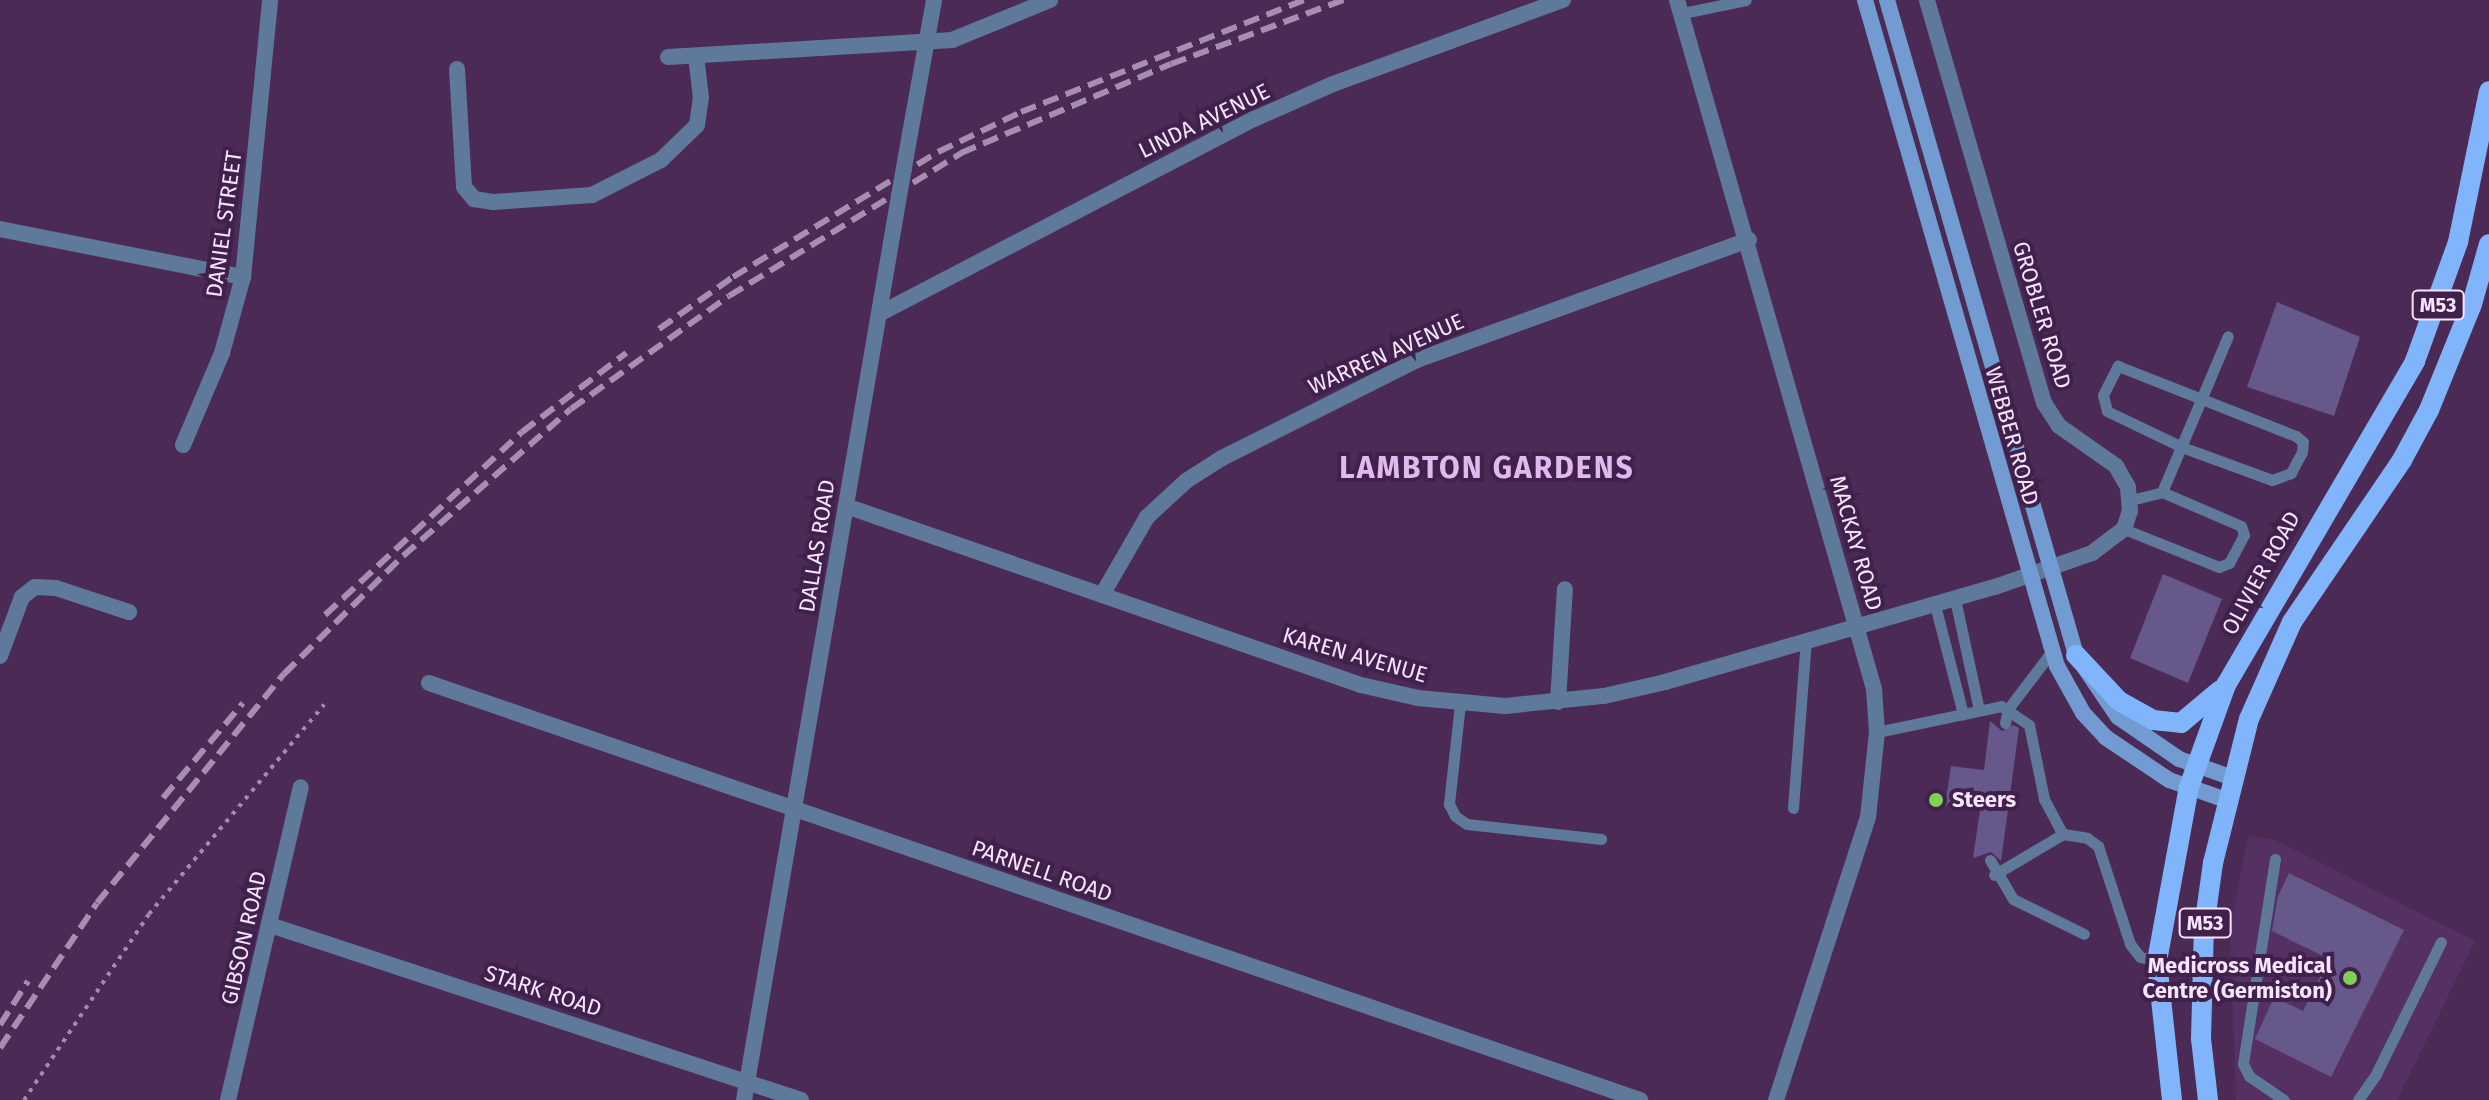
<!DOCTYPE html>
<style>
body{margin:0}
#map{position:relative;width:2489px;height:1100px;overflow:hidden;background:#4b2b56;font-family:"Fira Sans",sans-serif}
div>[style]{position:absolute}
[style*='--x']{left:calc(var(--x)*1px);top:calc(var(--y)*1px);width:calc(var(--w)*1px);rotate:calc(var(--a)*1deg)}
.built>*{inset:0;background:#553163}
.building>*{inset:0;background:#66588b}
.path>*{height:4px;margin-top:-2px;transform-origin:0;background:repeating-linear-gradient(90deg,#a48bad 0 4px,transparent 0 10px)}
.lane>*{height:11px;margin:-5.5px;padding:0 5.5px;transform-origin:5.5px;border-radius:5.5px;background:#5f799b}
.street>*{height:16px;margin:-8px;padding:0 8px;transform-origin:8px;border-radius:8px;background:#5f799b}
.secondary>*{height:16px;margin:-8px;padding:0 8px;transform-origin:8px;border-radius:8px;background:#729bd2}
.primary>*{height:20px;margin:-10px;padding:0 10px;transform-origin:10px;border-radius:10px;background:#81b5fb}
.rail>*{height:6px;margin-top:-3px;transform-origin:0;background:repeating-linear-gradient(90deg,#a78eb0 0 16px,transparent 0 24px)}
.street-bridge>*{height:16px;margin:-8px;padding:0 8px;transform-origin:8px;border-radius:8px;background:#5f799b}
.dots>*{width:22px;height:22px;translate:-50% -50%;box-sizing:border-box;border:4px solid #40214b;border-radius:50%}
span{translate:-50% -50%;white-space:nowrap;text-align:center;line-height:1.15;-webkit-text-stroke:8px #40214b;paint-order:stroke}
.shield-label span{padding:2px 6px;background:#40214b;border:2px solid;border-radius:6px;-webkit-text-stroke-width:0}
.shield-label{font-size:20px;color:#f7e4fe;font-weight:700}
.street-label{font-size:22px;color:#f7e4fe}
.poi-label{font-size:22px;color:#f7e4fe;font-weight:700}
.left{translate:0 -50%;text-align:left}
.right{translate:-100% -50%;text-align:right}
.district-label{font-size:30px;color:#e0baee;font-weight:700;letter-spacing:2px}
</style>
<div id="map">
<div class="built">
<i style="clip-path:polygon(2248px 836px,2275px 840px,2475px 941px,2397px 1100px,2236px 1100px,2230px 929px)"></i>
</div>
<div class="building">
<i style="clip-path:polygon(2277px 302px,2360px 337px,2334px 416px,2247px 387px)"></i>
<i style="clip-path:polygon(2163px 574px,2222px 599px,2188px 683px,2130px 658px)"></i>
<i style="clip-path:polygon(1990px 721px,2002px 731px,2013px 725px,2019px 728px,2001px 861px,1991px 852px,1973px 858px,1980px 810px,1945px 806px,1951px 766px,1984px 770px)"></i>
<i style="clip-path:polygon(2289px 873px,2404px 930px,2331px 1077px,2255px 1039px,2274px 997px,2303px 1011px,2329px 959px,2272px 931px,2278px 896px)"></i>
</div>
<div class="path">
<i style="--x:24;--y:1100;--w:224;--a:-56.1"></i>
<i style="--x:149;--y:914;--w:273;--a:-50.1"></i>
</div>
<div class="lane">
<i style="--x:1683;--y:13;--w:64;--a:-11.7"></i>
<i style="--x:2118;--y:366;--w:191;--a:21.5"></i>
<i style="--x:2296;--y:436;--w:9;--a:41"></i>
<i style="--x:2303;--y:442;--w:10;--a:96"></i>
<i style="--x:2302;--y:452;--w:24;--a:118"></i>
<i style="--x:2291;--y:473;--w:20;--a:160"></i>
<i style="--x:2272;--y:480;--w:96;--a:-159.9"></i>
<i style="--x:2182;--y:447;--w:83;--a:-154.4"></i>
<i style="--x:2107;--y:411;--w:16;--a:-104"></i>
<i style="--x:2103;--y:395;--w:33;--a:-63"></i>
<i style="--x:2131;--y:500;--w:32;--a:-14"></i>
<i style="--x:2162;--y:492;--w:169;--a:-67.1"></i>
<i style="--x:2124;--y:529;--w:102;--a:21.8"></i>
<i style="--x:2219;--y:567;--w:11;--a:-22"></i>
<i style="--x:2229;--y:563;--w:32;--a:-62"></i>
<i style="--x:2244;--y:535;--w:9;--a:-108"></i>
<i style="--x:2241;--y:526;--w:86;--a:-156.7"></i>
<i style="--x:1955;--y:599;--w:114;--a:77.8"></i>
<i style="--x:1935;--y:605;--w:113;--a:75.6"></i>
<i style="--x:1460;--y:704;--w:101;--a:96.3"></i>
<i style="--x:1449;--y:804;--w:13;--a:63"></i>
<i style="--x:1455;--y:816;--w:14;--a:34"></i>
<i style="--x:1467;--y:824;--w:135;--a:6.4"></i>
<i style="--x:2005;--y:723;--w:14;--a:-78"></i>
<i style="--x:2008;--y:709;--w:73;--a:-52.8"></i>
<i style="--x:1877;--y:732;--w:127;--a:-11.8"></i>
<i style="--x:2001;--y:706;--w:34;--a:34"></i>
<i style="--x:2029;--y:725;--w:76;--a:78.5"></i>
<i style="--x:2044;--y:799;--w:40;--a:62"></i>
<i style="--x:2063;--y:834;--w:80;--a:149.3"></i>
<i style="--x:1793;--y:808;--w:169;--a:-85.6"></i>
<i style="--x:2063;--y:834;--w:24;--a:9"></i>
<i style="--x:2087;--y:838;--w:14;--a:36"></i>
<i style="--x:2098;--y:846;--w:103;--a:71.9"></i>
<i style="--x:2130;--y:944;--w:16;--a:52"></i>
<i style="--x:2140;--y:957;--w:17;--a:13"></i>
<i style="--x:2275;--y:859;--w:207;--a:98.9"></i>
<i style="--x:2243;--y:1064;--w:13;--a:63"></i>
<i style="--x:2249;--y:1076;--w:42;--a:34.4"></i>
<i style="--x:1990;--y:860;--w:45;--a:59.5"></i>
<i style="--x:2013;--y:899;--w:79;--a:26.2"></i>
<i style="--x:2358;--y:1100;--w:32;--a:-55"></i>
<i style="--x:2376;--y:1074;--w:147;--a:-63.8"></i>
</div>
<div class="street">
<i style="--x:1677;--y:0;--w:717;--a:74.04"></i>
<i style="--x:1874;--y:689;--w:43;--a:86"></i>
<i style="--x:1877;--y:732;--w:85;--a:96"></i>
<i style="--x:1868;--y:817;--w:298;--a:108"></i>
<i style="--x:668;--y:57;--w:285;--a:-3.4"></i>
<i style="--x:952;--y:40;--w:106;--a:-22.2"></i>
<i style="--x:457;--y:69;--w:118;--a:86.6"></i>
<i style="--x:464;--y:187;--w:16;--a:50"></i>
<i style="--x:474;--y:199;--w:20;--a:9"></i>
<i style="--x:494;--y:202;--w:98;--a:-4.1"></i>
<i style="--x:592;--y:195;--w:77;--a:-26.9"></i>
<i style="--x:661;--y:160;--w:50;--a:-44.2"></i>
<i style="--x:697;--y:125;--w:27;--a:-82"></i>
<i style="--x:701;--y:98;--w:42;--a:-96.8"></i>
<i style="--x:906;--y:156;--w:158;--a:-79.8"></i>
<i style="--x:0;--y:229;--w:248;--a:11.2"></i>
<i style="--x:879;--y:314;--w:423;--a:-27.5"></i>
<i style="--x:1254;--y:119;--w:86;--a:-23.9"></i>
<i style="--x:1333;--y:84;--w:245;--a:-20.1"></i>
<i style="--x:183;--y:445;--w:100;--a:-67"></i>
<i style="--x:222;--y:353;--w:79;--a:-74.6"></i>
<i style="--x:243;--y:277;--w:278;--a:-84.4"></i>
<i style="--x:846;--y:506;--w:545;--a:19.17"></i>
<i style="--x:1361;--y:685;--w:58;--a:12.8"></i>
<i style="--x:1418;--y:698;--w:87;--a:5.3"></i>
<i style="--x:1505;--y:706;--w:100;--a:-5.8"></i>
<i style="--x:1604;--y:696;--w:63;--a:-12.9"></i>
<i style="--x:1665;--y:682;--w:343;--a:-16.1"></i>
<i style="--x:1995;--y:587;--w:103;--a:-19.3"></i>
<i style="--x:2092;--y:553;--w:40;--a:-37"></i>
<i style="--x:2124;--y:529;--w:19;--a:-72"></i>
<i style="--x:2130;--y:511;--w:24;--a:-95"></i>
<i style="--x:2128;--y:487;--w:24;--a:-120"></i>
<i style="--x:2116;--y:466;--w:70;--a:-144.9"></i>
<i style="--x:2059;--y:426;--w:27;--a:-123"></i>
<i style="--x:2044;--y:403;--w:420;--a:-106.2"></i>
<i style="--x:1102;--y:595;--w:90;--a:-60"></i>
<i style="--x:1147;--y:517;--w:53;--a:-42.7"></i>
<i style="--x:1186;--y:481;--w:43;--a:-32.6"></i>
<i style="--x:1222;--y:458;--w:218;--a:-26.7"></i>
<i style="--x:1417;--y:360;--w:353;--a:-19.9"></i>
<i style="--x:0;--y:656;--w:63;--a:-69.6"></i>
<i style="--x:22;--y:597;--w:16;--a:-38"></i>
<i style="--x:35;--y:587;--w:21;--a:3"></i>
<i style="--x:56;--y:588;--w:77;--a:18.2"></i>
<i style="--x:429;--y:683;--w:1281;--a:19"></i>
<i style="--x:1558;--y:702;--w:113;--a:-86.5"></i>
<i style="--x:270;--y:925;--w:559;--a:18.24"></i>
<i style="--x:228;--y:1100;--w:321;--a:-76.9"></i>
<i style="--x:744;--y:1100;--w:888;--a:-80.27"></i>
</div>
<div class="secondary">
<i style="--x:1865;--y:0;--w:693;--a:73.92"></i>
<i style="--x:2057;--y:666;--w:54;--a:61"></i>
<i style="--x:2083;--y:713;--w:33;--a:47"></i>
<i style="--x:2105;--y:737;--w:77;--a:33.9"></i>
<i style="--x:2169;--y:780;--w:64;--a:19.3"></i>
<i style="--x:1887;--y:0;--w:682;--a:73.9"></i>
<i style="--x:2076;--y:655;--w:75;--a:55.9"></i>
<i style="--x:2118;--y:717;--w:74;--a:34.5"></i>
<i style="--x:2179;--y:759;--w:57;--a:19.4"></i>
</div>
<div class="primary">
<i style="--x:2076;--y:655;--w:63;--a:46.9"></i>
<i style="--x:2119;--y:701;--w:39;--a:29"></i>
<i style="--x:2153;--y:720;--w:28;--a:6"></i>
<i style="--x:2181;--y:723;--w:50;--a:-40.1"></i>
<i style="--x:2172;--y:1100;--w:140;--a:-96.2"></i>
<i style="--x:2157;--y:961;--w:177;--a:-79.6"></i>
<i style="--x:2189;--y:787;--w:109;--a:-70.1"></i>
<i style="--x:2226;--y:685;--w:375;--a:-59.7"></i>
<i style="--x:2415;--y:361;--w:127;--a:-70.1"></i>
<i style="--x:2458;--y:242;--w:154;--a:-78.4"></i>
<i style="--x:2208;--y:1100;--w:61;--a:-96.5"></i>
<i style="--x:2201;--y:1039;--w:112;--a:-88.5"></i>
<i style="--x:2204;--y:927;--w:65;--a:-82"></i>
<i style="--x:2213;--y:863;--w:148;--a:-76"></i>
<i style="--x:2249;--y:719;--w:106;--a:-66.1"></i>
<i style="--x:2292;--y:622;--w:196;--a:-55.8"></i>
<i style="--x:2402;--y:460;--w:57;--a:-61.6"></i>
<i style="--x:2429;--y:410;--w:114;--a:-67.9"></i>
<i style="--x:2472;--y:304;--w:62;--a:-74.2"></i>
</div>
<div class="rail">
<i style="--x:659;--y:329;--w:90;--a:-35.1"></i>
<i style="--x:733;--y:277;--w:240;--a:-31.4"></i>
<i style="--x:938;--y:152;--w:92;--a:-25.7"></i>
<i style="--x:1021;--y:112;--w:304;--a:-21.6"></i>
<i style="--x:325;--y:615;--w:269;--a:-42.9"></i>
<i style="--x:522;--y:432;--w:131;--a:-37.2"></i>
<i style="--x:163;--y:798;--w:124;--a:-49.9"></i>
<i style="--x:0;--y:1025;--w:52;--a:-57.5"></i>
<i style="--x:0;--y:1048;--w:174;--a:-56.2"></i>
<i style="--x:97;--y:903;--w:296;--a:-50.8"></i>
<i style="--x:284;--y:674;--w:168;--a:-44.8"></i>
<i style="--x:403;--y:556;--w:223;--a:-41.2"></i>
<i style="--x:571;--y:409;--w:194;--a:-35.6"></i>
<i style="--x:729;--y:296;--w:273;--a:-31.6"></i>
<i style="--x:961;--y:153;--w:228;--a:-23"></i>
<i style="--x:1171;--y:64;--w:184;--a:-20.4"></i>
</div>
<div class="street-bridge">
<i style="--x:894;--y:225;--w:70;--a:-80.1"></i>
</div>
<div class="dots">
<i style="left:1936px;top:800px;background:#7ed153"></i>
<i style="left:2350px;top:978px;background:#7ed153"></i>
</div>
<div class="shield-label">
<span style="left:2438px;top:305px">M53</span>
<span style="left:2205px;top:923px">M53</span>
</div>
<div class="street-label">
<span style="left:1204px;top:121px;rotate:-26deg">LINDA AVENUE</span>
<span style="left:224px;top:224px;rotate:-82deg">DANIEL STREET</span>
<span style="left:2042px;top:315px;rotate:73deg">GROBLER ROAD</span>
<span style="left:1386px;top:354px;rotate:-24deg">WARREN AVENUE</span>
<span style="left:2012px;top:436px;rotate:74deg">WEBBER ROAD</span>
<span style="left:1856px;top:543px;rotate:74deg">MACKAY ROAD</span>
<span style="left:817px;top:546px;rotate:-81deg">DALLAS ROAD</span>
<span style="left:2261px;top:573px;rotate:-61deg">OLIVIER ROAD</span>
<span style="left:1355px;top:655px;rotate:16deg">KAREN AVENUE</span>
<span style="left:1042px;top:871px;rotate:19deg">PARNELL ROAD</span>
<span style="left:244px;top:938px;rotate:-77deg">GIBSON ROAD</span>
<span style="left:543px;top:991px;rotate:18deg">STARK ROAD</span>
</div>
<div class="poi-label">
<span class="left" style="left:1952px;top:800px">Steers</span>
<span class="right" style="left:2332px;top:978px">Medicross Medical<br>Centre (Germiston)</span>
</div>
<div class="district-label">
<span style="left:1487px;top:468px">LAMBTON GARDENS</span>
</div>
</div>
